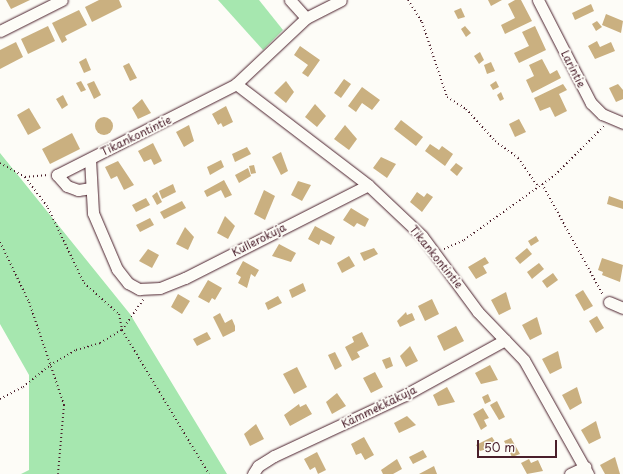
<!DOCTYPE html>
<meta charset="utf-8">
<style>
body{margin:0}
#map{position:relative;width:623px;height:474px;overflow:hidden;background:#fdfcf7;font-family:"Playpen Sans",sans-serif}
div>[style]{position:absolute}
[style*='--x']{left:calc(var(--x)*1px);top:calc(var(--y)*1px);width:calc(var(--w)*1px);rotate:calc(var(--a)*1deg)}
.green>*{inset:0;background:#a6e7af}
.building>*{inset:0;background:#cab080}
.round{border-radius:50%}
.path>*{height:2px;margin-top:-1px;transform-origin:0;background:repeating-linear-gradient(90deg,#4a1f2b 0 1px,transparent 0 4px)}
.roads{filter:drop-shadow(0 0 1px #4a1f2b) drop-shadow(0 0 1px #4a1f2b)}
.minor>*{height:11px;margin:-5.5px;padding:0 5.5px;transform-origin:5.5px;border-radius:5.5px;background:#fdfcf7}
span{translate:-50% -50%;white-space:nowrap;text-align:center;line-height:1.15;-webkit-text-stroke:4px #fdfcf7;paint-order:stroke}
.street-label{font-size:11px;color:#4a1f2b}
.scale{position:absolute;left:477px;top:440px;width:80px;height:18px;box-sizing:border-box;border:2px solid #4a1f2b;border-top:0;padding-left:5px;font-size:12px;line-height:14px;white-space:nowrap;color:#4a1f2b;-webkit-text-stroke:3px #fdfcf7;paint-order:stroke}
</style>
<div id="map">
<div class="green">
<i style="clip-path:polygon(218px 0,259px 0,283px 30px,263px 50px)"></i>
<i style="clip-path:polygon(0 153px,130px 314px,227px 474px,21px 474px,29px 470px,29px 375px,0 324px)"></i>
</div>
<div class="building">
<i style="clip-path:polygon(6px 0,30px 0,11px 9px)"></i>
<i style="clip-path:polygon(99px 0,119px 0,122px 7px,92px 22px,85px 7px)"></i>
<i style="clip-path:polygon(488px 0,502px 0,491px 6px)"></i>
<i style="clip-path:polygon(515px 0,521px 0,532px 21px,505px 34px,501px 25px,515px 18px,508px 4px)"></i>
<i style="clip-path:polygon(591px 4px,594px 11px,575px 20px,572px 13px)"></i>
<i style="clip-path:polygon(461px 8px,465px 17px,458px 19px,454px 11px)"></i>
<i style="clip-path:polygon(79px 10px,87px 25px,65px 36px,67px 40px,62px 43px,52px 23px)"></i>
<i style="clip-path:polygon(606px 14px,623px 21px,621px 33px,602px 25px)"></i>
<i style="clip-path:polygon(597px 21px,602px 27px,596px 31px,592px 24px)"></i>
<i style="clip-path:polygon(48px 26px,55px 41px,28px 54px,21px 39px)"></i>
<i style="clip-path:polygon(465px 26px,471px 33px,466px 37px,461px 29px)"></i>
<i style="clip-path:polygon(535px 26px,546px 50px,519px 63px,514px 53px,529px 46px,522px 32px)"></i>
<i style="clip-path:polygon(597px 41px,600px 47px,611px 42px,615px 51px,595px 59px,588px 46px)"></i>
<i style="clip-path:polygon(16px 42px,23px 57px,0 69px,0 50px)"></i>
<i style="clip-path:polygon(300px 46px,320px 60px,308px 77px,302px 73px,308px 65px,294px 55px)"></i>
<i style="clip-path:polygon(480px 52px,484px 60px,479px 64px,474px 56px)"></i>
<i style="clip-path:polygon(86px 58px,91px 70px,84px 73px,79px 62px)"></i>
<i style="clip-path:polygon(542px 59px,550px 74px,557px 70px,561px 78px,532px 93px,526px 80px,534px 76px,529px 65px)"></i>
<i style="clip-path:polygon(491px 62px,495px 71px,487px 74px,484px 65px)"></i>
<i style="clip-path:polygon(129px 63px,137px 78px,130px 81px,123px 66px)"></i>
<i style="clip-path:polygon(344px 79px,351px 84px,341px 98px,334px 93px)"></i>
<i style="clip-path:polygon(81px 81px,86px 90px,81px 92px,76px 83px)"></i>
<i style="clip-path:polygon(94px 81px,101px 95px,94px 99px,87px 84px)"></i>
<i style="clip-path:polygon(286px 81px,294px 92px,286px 103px,274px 93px)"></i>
<i style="clip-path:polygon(496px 81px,499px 87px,493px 90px,490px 85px)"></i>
<i style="clip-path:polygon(563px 84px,567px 90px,559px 94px,567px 111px,555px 117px,550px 107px,540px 111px,534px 98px)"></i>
<i style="clip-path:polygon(618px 84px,623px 90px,623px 99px,616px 102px,609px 88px)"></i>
<i style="clip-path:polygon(362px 87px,380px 100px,372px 110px,362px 103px,356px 112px,348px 106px)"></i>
<i style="clip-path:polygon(501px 92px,504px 99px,500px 101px,497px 95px)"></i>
<i style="clip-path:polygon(63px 95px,68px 105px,62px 109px,56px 99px)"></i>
<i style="clip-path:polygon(142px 99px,151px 113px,138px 119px,132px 108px)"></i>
<i style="clip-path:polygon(315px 104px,326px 116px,317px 127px,305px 117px)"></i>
<i style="clip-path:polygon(226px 106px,233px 122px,223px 127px,221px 123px,218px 125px,212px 114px)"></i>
<i style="clip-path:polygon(29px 108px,41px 128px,28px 135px,17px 115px)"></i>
<i class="round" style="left:95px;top:117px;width:18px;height:18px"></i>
<i style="clip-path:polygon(519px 119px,526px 132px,515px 137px,509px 124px)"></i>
<i style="clip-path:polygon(401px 120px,423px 137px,416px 146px,394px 129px)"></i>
<i style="clip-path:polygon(189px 125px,194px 141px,184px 147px,176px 132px)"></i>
<i style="clip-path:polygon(345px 125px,357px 139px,349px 150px,334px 139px)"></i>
<i style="clip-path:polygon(72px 133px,80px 149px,50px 164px,42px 149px)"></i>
<i style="clip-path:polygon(153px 143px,162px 161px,154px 165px,151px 159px,144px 162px,138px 151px)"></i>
<i style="clip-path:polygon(430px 144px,439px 150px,442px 146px,453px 154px,445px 166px,425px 151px)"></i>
<i style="clip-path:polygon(247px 147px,251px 154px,235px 162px,232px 154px)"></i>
<i style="clip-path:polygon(281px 152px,288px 171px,281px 175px,272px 157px)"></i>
<i style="clip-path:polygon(381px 157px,396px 164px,387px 178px,373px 168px)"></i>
<i style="clip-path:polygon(221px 160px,224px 167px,210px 175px,207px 167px)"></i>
<i style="clip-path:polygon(118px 161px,134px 185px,124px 190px,117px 176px,111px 179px,105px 167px)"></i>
<i style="clip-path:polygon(456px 163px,463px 168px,457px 176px,450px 170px)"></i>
<i style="clip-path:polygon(254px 165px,256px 173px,251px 174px,249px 166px)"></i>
<i style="clip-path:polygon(248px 168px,251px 176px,239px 183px,235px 175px)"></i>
<i style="clip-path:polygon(224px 180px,232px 195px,225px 198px,221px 190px,207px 197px,204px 191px)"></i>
<i style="clip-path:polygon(298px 181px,311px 185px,302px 201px,291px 195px)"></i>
<i style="clip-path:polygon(173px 184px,176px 192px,162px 199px,159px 191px)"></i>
<i style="clip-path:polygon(264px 190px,275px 196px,265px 220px,254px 214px)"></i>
<i style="clip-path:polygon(157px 192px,162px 202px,157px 205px,152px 196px)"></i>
<i style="clip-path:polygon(417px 192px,424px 197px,427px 193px,433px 197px,422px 212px,410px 202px)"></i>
<i style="clip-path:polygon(609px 196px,623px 201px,623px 209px,607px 204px)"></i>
<i style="clip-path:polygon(146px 198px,150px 205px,136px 212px,132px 205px)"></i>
<i style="clip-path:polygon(182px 201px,186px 208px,164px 219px,160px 212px)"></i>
<i style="clip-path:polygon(351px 208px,369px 219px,365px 227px,357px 223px,354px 227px,343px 220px)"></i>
<i style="clip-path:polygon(225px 216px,235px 226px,228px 239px,217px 233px)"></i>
<i style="clip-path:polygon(150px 218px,154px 225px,140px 232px,136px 225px)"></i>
<i style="clip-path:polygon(315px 226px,335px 237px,331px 245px,321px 240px,319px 245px,308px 239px)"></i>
<i style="clip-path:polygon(185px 227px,194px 237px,188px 250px,176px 244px)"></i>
<i style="clip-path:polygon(536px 236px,539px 241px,531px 246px,528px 241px)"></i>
<i style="clip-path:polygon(279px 244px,296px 253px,291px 262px,272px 256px)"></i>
<i style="clip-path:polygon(374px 248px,378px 254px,364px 261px,360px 253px)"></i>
<i style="clip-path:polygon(527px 248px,532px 254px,520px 264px,515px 258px)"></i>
<i style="clip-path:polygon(148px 249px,159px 255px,152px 268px,139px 261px)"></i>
<i style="clip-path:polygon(349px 256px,355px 266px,342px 273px,337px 263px)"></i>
<i style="clip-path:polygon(485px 257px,489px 263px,483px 266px,487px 273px,476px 279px,468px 267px)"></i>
<i style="clip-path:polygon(602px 258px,623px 265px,620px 282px,602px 275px,603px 272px,598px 270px)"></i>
<i style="clip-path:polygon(243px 261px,259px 270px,255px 277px,251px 274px,247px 288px,238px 283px,241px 277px,236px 274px)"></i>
<i style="clip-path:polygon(539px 263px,544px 269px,532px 279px,527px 272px)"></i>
<i style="clip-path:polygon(553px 273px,558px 280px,547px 288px,542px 281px)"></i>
<i style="clip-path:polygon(208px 280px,222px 288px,215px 300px,212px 298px,209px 303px,198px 297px)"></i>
<i style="clip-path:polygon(303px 283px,306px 291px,292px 298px,289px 290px)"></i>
<i style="clip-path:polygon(583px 290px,593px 306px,584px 311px,575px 295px)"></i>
<i style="clip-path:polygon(506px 292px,511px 309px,499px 315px,491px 300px)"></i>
<i style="clip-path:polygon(178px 294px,190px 301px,182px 314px,171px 307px)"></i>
<i style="clip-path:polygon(278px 296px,282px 303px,268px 310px,265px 303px)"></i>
<i style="clip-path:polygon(432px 299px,439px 314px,425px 321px,418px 306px)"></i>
<i style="clip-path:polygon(406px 312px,407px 315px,412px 313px,415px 320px,400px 327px,397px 321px)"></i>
<i style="clip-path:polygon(220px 313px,225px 323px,232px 319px,235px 326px,235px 331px,223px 337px,213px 317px)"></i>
<i style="clip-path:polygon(597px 316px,604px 328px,596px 333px,589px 321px)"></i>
<i style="clip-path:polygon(537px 317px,542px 334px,530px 340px,522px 325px)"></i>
<i style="clip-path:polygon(456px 326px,464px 341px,444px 351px,437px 336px)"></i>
<i style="clip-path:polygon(207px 332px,211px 339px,197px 346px,193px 339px)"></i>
<i style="clip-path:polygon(362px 332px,369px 346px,357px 352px,360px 357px,352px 361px,345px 347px,354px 342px,352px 337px)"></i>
<i style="clip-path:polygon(410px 346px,418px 361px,406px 367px,400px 356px)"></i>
<i style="clip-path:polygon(558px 351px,562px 368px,550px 374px,542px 359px)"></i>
<i style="clip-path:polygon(335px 352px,342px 366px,335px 370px,328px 355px)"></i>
<i style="clip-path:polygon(390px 357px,393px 366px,386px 369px,382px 360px)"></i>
<i style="clip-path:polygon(490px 365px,498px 380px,481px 384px,475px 373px)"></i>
<i style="clip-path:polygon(297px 367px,307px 387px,294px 394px,283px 374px)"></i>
<i style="clip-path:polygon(375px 372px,383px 387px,371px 393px,363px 378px)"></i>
<i style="clip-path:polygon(447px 387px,455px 402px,438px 406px,433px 395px)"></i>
<i style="clip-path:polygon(577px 387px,582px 403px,570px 410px,562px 395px)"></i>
<i style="clip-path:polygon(337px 393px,346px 406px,332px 414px,326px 402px)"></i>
<i style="clip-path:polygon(488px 394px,491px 401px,485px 404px,482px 397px)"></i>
<i style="clip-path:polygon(497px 401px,505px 417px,499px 420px,490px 405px)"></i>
<i style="clip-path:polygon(299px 404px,300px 407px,306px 404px,312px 414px,290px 426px,284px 415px)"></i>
<i style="clip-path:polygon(483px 408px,489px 418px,484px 420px,487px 426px,481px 430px,473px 414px)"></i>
<i style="clip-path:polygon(407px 416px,416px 425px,399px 433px,394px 423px)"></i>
<i style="clip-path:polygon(596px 421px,601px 438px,589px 444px,581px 430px)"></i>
<i style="clip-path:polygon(256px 424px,264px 439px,250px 446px,244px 434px)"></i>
<i style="clip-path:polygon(364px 437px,374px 455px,365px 460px,361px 453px,356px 455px,351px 444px)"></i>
<i style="clip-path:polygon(492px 437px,496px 443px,490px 446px,491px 448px,480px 451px,476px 445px)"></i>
<i style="clip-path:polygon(511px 438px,520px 454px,512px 457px,504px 441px)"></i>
<i style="clip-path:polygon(423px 450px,427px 457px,413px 464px,409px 457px)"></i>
<i style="clip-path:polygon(317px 452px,326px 470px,318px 474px,315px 467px,310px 470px,304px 459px)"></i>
<i style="clip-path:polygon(615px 457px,620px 474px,605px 474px,600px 465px)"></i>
<i style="clip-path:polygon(397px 459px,402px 469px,393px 474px,383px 474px,381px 470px)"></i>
<i style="clip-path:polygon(529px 459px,531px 463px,538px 460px,543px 471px,527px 474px,521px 463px)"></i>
<i style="clip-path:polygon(434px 466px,437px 474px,419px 474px)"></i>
</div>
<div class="path">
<i style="--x:408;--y:0;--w:26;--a:58"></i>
<i style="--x:422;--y:22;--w:79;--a:71.6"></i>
<i style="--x:447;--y:97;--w:22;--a:32"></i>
<i style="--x:466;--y:109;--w:43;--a:47.8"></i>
<i style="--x:495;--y:141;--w:29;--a:36"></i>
<i style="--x:518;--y:158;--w:35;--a:55"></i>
<i style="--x:0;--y:163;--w:29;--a:29"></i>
<i style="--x:25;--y:177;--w:39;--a:53"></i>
<i style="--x:48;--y:208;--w:83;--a:64.4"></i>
<i style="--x:84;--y:283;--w:47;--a:41.5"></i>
<i style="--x:119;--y:314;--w:16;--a:79"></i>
<i style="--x:122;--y:330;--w:168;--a:58.9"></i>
<i style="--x:25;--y:177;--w:23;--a:-5"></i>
<i style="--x:542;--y:184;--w:127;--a:61.2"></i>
<i style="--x:0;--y:242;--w:67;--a:64.2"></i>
<i style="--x:29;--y:302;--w:109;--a:71.2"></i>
<i style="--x:64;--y:405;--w:69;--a:95"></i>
<i style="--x:444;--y:249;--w:22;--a:-24"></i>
<i style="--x:464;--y:240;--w:112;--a:-35.5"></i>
<i style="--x:555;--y:175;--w:69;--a:-45"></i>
<i style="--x:0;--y:399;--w:26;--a:-28"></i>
<i style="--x:23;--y:387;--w:35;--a:-39"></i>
<i style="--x:50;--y:365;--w:30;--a:-30"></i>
<i style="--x:76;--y:350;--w:25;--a:-16"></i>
<i style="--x:100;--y:343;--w:26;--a:-31"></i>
<i style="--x:122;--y:330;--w:37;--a:-55"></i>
</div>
<div class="roads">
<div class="minor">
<i style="--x:290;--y:0;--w:24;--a:48"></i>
<i style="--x:538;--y:0;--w:116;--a:62.8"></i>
<i style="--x:591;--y:103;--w:16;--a:45"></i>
<i style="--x:602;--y:114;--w:23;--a:23"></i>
<i style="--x:0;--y:31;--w:69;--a:-26.6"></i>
<i style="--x:236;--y:84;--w:166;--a:37.4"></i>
<i style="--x:368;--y:185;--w:74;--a:43.4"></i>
<i style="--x:422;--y:236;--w:94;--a:53.6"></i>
<i style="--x:478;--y:312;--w:66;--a:46.2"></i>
<i style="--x:524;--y:360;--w:131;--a:60.7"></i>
<i style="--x:90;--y:159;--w:54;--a:86.8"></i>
<i style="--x:93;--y:213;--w:61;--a:66.8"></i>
<i style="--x:117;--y:269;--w:18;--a:52"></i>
<i style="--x:128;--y:283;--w:13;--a:29"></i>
<i style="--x:139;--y:289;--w:21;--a:-3"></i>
<i style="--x:160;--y:288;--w:27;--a:-22"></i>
<i style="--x:185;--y:278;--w:205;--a:-26.9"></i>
<i style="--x:91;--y:188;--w:13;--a:171"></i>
<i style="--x:78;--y:190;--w:12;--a:-160"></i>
<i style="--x:67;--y:186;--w:15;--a:-132"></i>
<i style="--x:57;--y:175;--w:201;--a:-26.9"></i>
<i style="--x:236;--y:84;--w:96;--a:-43.3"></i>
<i style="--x:306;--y:18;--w:39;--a:-27"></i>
<i style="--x:609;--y:302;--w:15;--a:23"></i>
<i style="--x:253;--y:474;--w:9;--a:-58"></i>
<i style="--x:258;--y:466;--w:19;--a:-32"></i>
<i style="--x:274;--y:456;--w:145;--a:-25"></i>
<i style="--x:405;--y:395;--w:114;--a:-28.8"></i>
<i style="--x:570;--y:474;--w:17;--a:-25"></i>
</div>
</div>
<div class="street-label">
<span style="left:573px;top:69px;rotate:63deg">Larintie</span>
<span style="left:136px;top:136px;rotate:-26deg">Tikankontintie</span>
<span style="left:259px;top:240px;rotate:-27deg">Kullerokuja</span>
<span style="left:436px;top:257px;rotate:51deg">Tikankontintie</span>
<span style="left:379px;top:407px;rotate:-26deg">Kämmekkäkuja</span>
</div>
<div class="scale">50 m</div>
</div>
